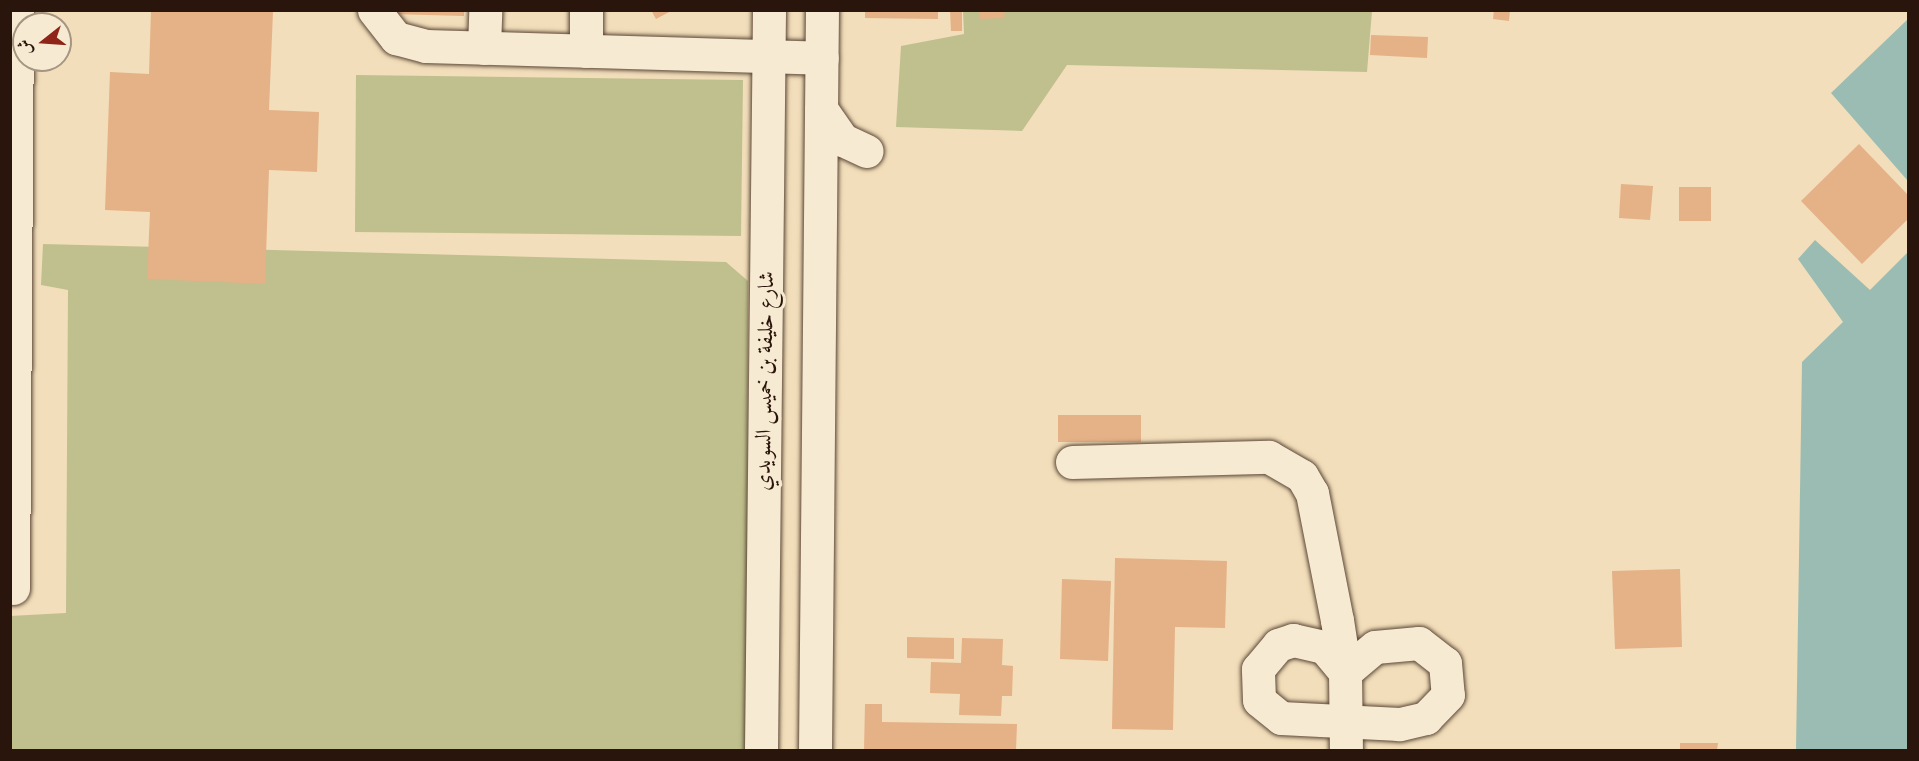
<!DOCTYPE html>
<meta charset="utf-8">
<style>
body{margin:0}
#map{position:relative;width:1919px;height:761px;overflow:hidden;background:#f2deba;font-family:"Sorts Mill Goudy",Amiri,serif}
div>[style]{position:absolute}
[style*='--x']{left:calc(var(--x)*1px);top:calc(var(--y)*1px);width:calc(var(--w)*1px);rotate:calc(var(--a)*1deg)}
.green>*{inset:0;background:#bfc08d}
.water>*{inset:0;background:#9bbcb3}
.building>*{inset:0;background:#e5b187}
.roads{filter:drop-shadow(0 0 2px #5b4737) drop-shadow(0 0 2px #5b4737)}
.minor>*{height:33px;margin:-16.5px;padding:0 16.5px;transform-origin:16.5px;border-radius:16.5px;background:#f7ead2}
span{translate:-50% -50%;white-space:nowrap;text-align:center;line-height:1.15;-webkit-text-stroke:6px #f7ead2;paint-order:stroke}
.street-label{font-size:22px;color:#29150b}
.frame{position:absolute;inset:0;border:12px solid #29150b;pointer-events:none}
.north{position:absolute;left:12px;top:12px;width:60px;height:60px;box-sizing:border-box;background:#f7ead2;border:2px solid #a59582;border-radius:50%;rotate:253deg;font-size:16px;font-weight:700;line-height:24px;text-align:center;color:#29150b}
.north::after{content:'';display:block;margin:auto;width:21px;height:27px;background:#8f2418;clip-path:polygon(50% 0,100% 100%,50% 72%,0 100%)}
</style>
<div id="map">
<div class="green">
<i style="clip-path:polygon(963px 11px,1372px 11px,1367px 72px,1067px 65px,1022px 131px,896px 127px,901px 46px,964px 34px)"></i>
<i style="clip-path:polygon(356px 75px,743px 80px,741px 236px,355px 232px)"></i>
<i style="clip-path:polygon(43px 244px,726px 262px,748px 281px,747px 750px,11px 750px,10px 616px,66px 613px,68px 290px,41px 285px)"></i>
</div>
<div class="water">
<i style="clip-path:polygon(1908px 19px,1908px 181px,1831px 93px)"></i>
<i style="clip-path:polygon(1815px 240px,1870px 290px,1908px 252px,1908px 750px,1796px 750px,1802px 362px,1843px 322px,1798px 259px)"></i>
</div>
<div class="building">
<i style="clip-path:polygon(151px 10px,273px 11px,269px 110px,319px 112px,317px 172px,269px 170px,265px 284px,147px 279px,150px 212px,105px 210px,110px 72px,149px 74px)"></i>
<i style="clip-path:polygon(391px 10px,464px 10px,464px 16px,391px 14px)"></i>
<i style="clip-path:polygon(651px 10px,673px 10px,656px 19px)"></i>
<i style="clip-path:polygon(865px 10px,938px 10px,938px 19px,865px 18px)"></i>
<i style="clip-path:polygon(950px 10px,962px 10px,962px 31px,951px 31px)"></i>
<i style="clip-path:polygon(979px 10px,1004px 10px,1005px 18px,980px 19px)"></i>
<i style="clip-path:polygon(1494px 10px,1510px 10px,1509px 21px,1493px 19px)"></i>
<i style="clip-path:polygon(1371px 35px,1428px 37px,1427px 58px,1370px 55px)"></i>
<i style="clip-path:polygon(1859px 144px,1908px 195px,1908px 219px,1862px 264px,1801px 201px)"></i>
<i style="clip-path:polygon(1621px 184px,1653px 186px,1650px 220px,1619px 218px)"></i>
<i style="clip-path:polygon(1679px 187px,1711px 187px,1711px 221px,1679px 221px)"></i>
<i style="clip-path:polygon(1058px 415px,1141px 415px,1141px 442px,1058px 442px)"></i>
<i style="clip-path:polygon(1115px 558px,1227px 561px,1225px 628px,1175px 627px,1173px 730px,1112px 729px)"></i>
<i style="clip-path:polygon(1680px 569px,1682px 647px,1615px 649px,1612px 571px)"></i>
<i style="clip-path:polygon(1062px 579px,1111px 581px,1108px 661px,1060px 659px)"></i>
<i style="clip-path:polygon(907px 637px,954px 638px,954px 659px,907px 658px)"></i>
<i style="clip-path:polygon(962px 638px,1003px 639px,1002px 665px,1013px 666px,1012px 696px,1002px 696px,1001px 716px,959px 715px,960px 694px,930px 693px,931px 662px,961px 663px)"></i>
<i style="clip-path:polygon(865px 704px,882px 704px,882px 722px,1017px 724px,1016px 750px,864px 750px)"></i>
<i style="clip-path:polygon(1680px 743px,1718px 743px,1717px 750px,1680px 750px)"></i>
</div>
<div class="roads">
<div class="minor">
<i style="--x:374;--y:10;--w:36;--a:52"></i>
<i style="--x:396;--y:38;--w:31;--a:15"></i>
<i style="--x:426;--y:46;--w:396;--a:1.7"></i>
<i style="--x:484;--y:48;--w:38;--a:-88"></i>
<i style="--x:586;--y:51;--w:41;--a:-90"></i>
<i style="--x:821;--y:109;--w:38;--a:55"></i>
<i style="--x:843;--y:140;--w:26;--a:25"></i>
<i style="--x:1072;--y:462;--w:197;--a:-1.5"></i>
<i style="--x:1269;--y:457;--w:38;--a:30"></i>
<i style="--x:1302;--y:476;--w:20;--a:60"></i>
<i style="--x:1312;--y:493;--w:129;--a:78.9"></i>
<i style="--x:1337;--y:620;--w:53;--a:81.3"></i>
<i style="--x:1345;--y:672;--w:78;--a:89.3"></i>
<i style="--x:13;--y:588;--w:578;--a:-89.6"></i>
<i style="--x:1293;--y:640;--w:32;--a:13"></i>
<i style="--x:1324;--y:647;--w:33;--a:50"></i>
<i style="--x:1345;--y:672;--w:39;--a:-40"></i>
<i style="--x:1375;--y:647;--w:44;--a:-5.2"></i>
<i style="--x:1419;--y:643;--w:33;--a:38"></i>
<i style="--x:1445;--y:663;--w:32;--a:85"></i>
<i style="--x:1448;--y:695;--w:32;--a:134"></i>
<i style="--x:1426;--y:718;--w:28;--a:167"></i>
<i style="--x:1399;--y:724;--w:118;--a:-177.1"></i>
<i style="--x:1281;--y:718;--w:28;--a:-141"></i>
<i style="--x:1259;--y:700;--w:31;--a:-92"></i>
<i style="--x:1258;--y:669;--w:31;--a:-50"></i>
<i style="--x:1278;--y:645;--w:16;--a:-18"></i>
<i style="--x:761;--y:750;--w:740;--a:-89.38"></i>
<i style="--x:815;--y:750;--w:740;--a:-89.46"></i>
</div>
</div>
<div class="street-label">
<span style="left:767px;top:381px;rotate:-89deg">شارع خليفة بن خميس السويدي</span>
</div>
<div class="frame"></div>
<div class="north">ش</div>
</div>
